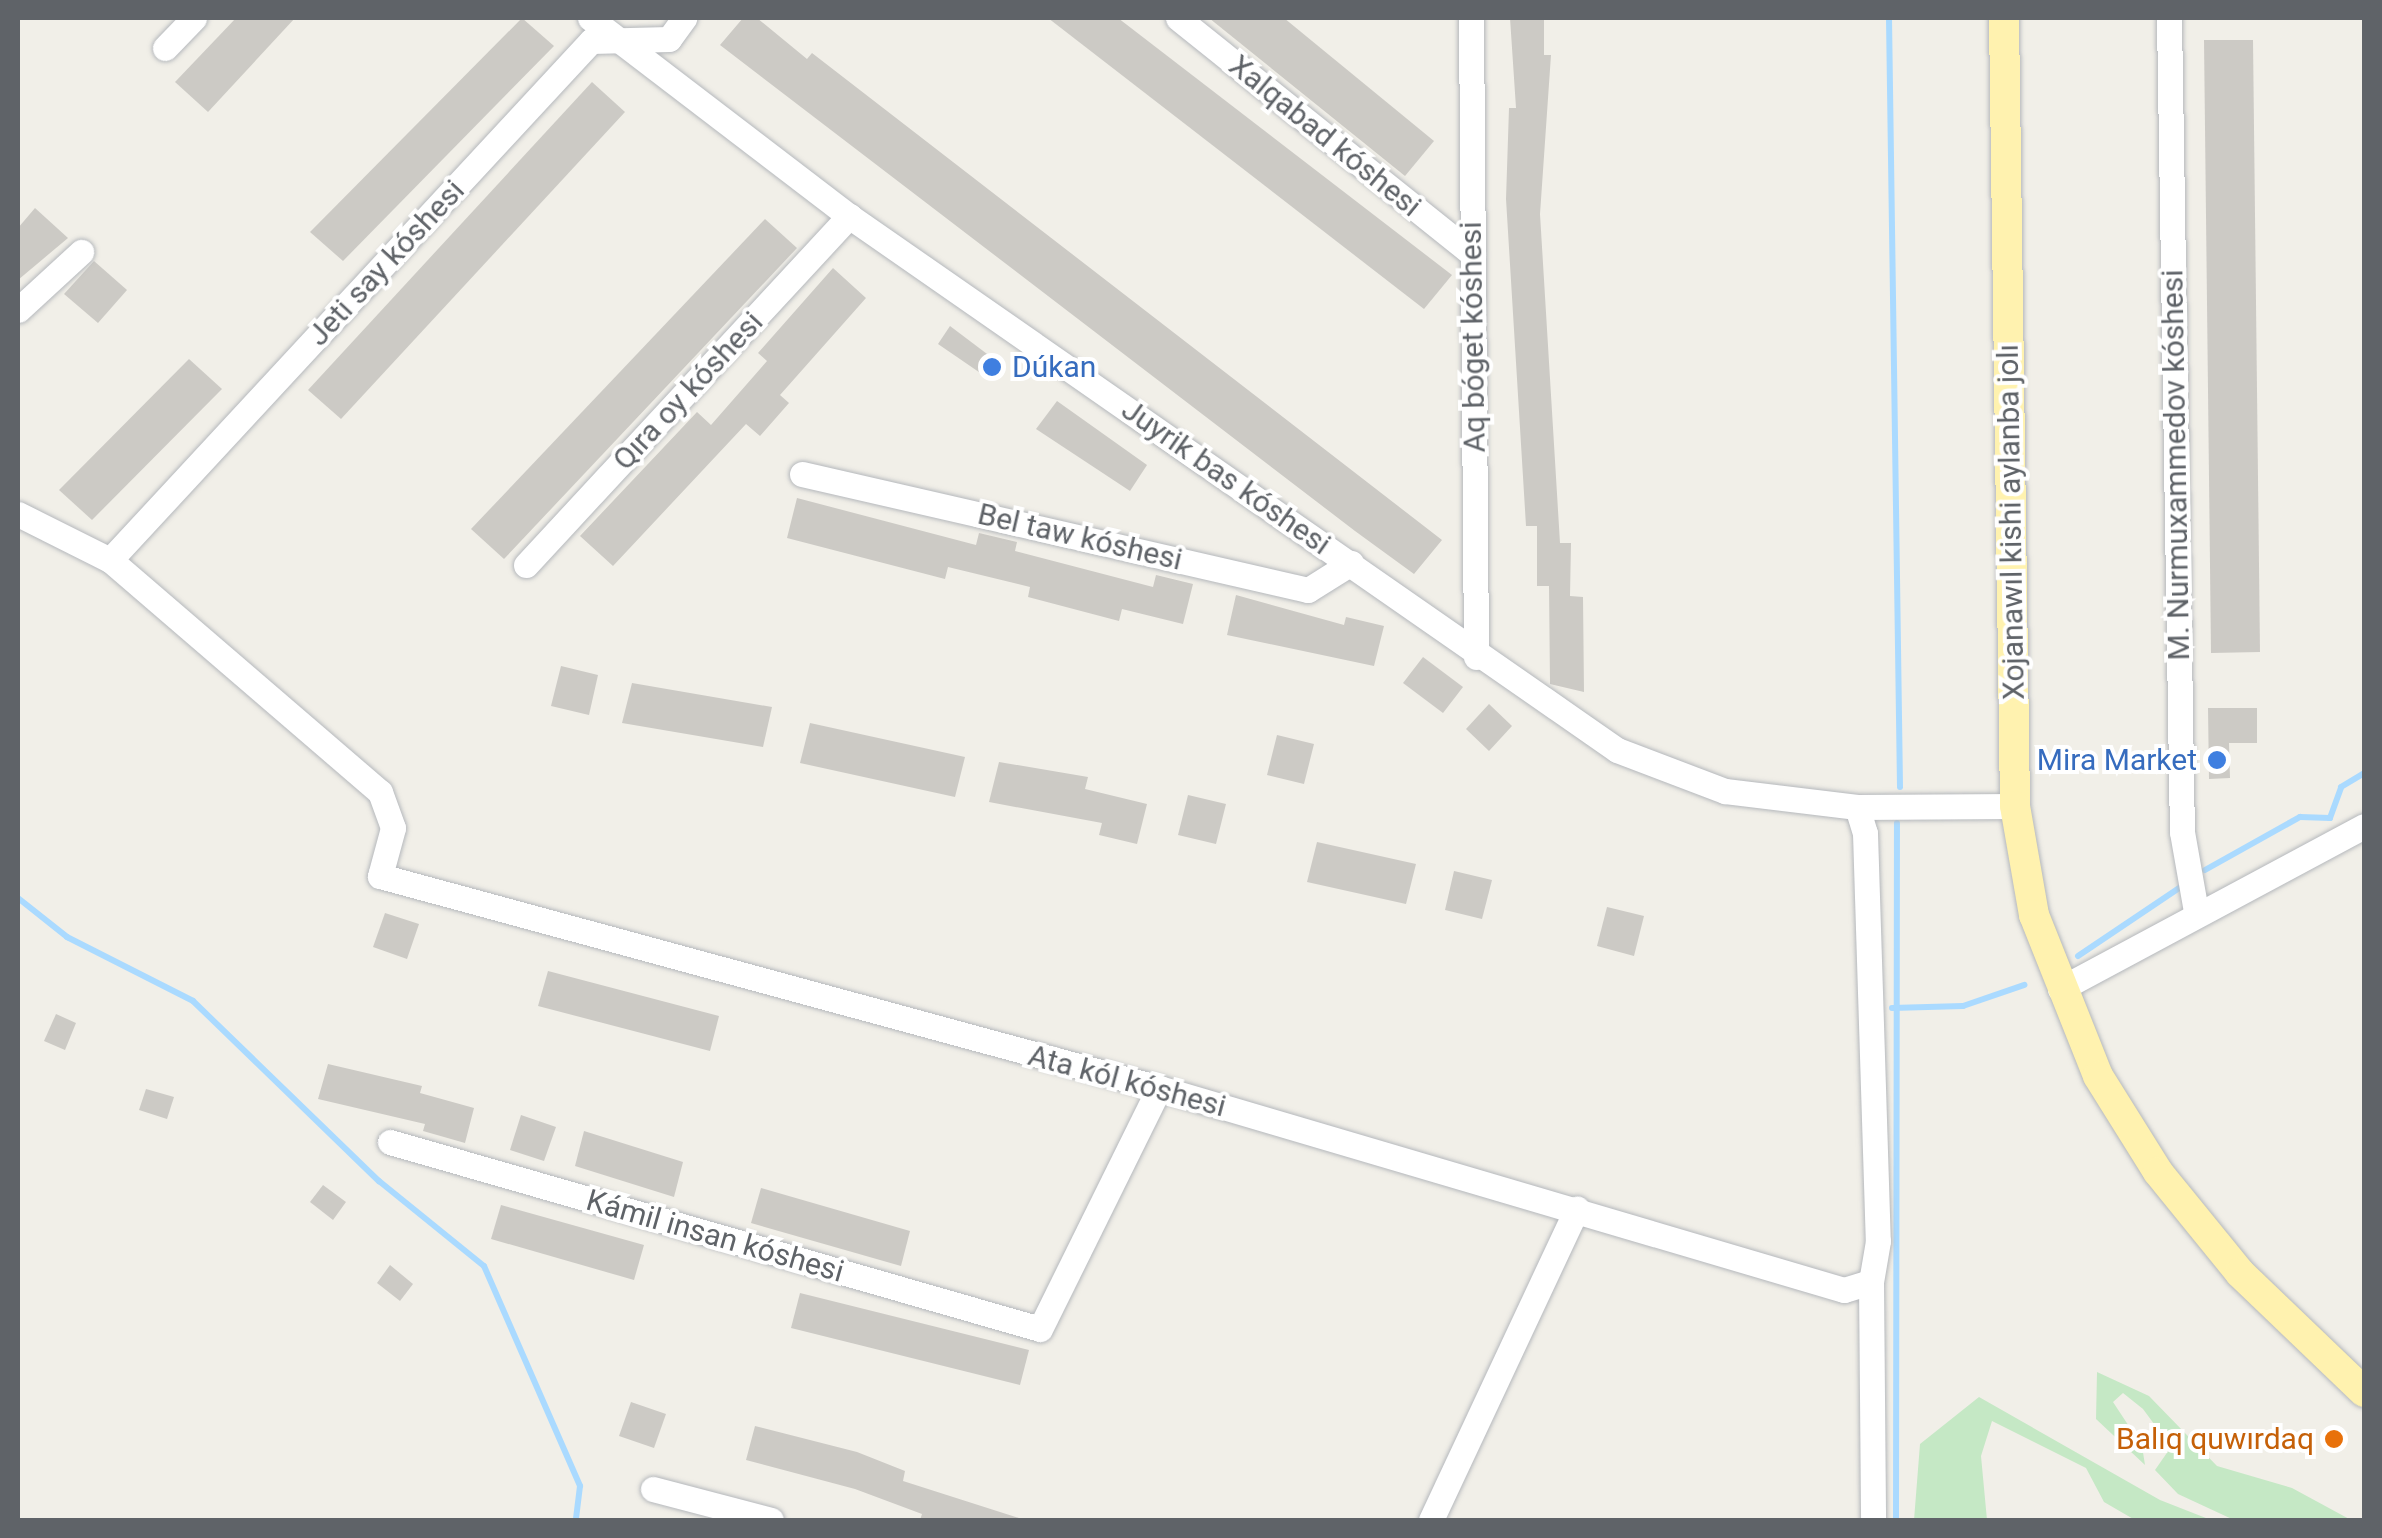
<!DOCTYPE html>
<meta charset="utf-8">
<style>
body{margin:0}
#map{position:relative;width:2382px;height:1538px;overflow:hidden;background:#f1efe8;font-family:Roboto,sans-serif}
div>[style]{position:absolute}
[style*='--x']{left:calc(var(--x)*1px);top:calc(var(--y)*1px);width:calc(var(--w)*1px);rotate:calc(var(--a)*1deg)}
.green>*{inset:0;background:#c5e8c5}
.stream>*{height:6px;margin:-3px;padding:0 3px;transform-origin:3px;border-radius:3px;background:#aadaff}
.building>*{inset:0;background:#cccac5}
.roads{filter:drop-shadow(0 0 2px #b5b8bc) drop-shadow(0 0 2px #b5b8bc)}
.minor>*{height:25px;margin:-12.5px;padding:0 12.5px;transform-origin:12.5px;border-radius:12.5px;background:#fff}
.major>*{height:30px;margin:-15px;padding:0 15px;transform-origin:15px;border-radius:15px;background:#fff2af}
.dots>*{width:28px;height:28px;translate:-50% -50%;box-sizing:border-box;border:5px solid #fff;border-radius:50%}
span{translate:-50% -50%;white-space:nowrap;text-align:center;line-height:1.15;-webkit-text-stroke:8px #fff;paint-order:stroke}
.street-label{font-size:30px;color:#5f6368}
.shop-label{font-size:30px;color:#366cbe}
.left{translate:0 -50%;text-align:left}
.right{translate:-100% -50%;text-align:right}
.food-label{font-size:30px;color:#c56008}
.frame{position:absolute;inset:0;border:20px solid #5f6368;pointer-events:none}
</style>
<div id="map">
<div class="green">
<i style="clip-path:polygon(2097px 1372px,2149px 1396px,2217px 1466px,2292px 1488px,2351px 1520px,2234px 1520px,2178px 1494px,2155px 1470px,2171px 1447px,2143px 1409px,2123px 1393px,2113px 1402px,2142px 1446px,2145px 1465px,2096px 1419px)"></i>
<i style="clip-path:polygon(1979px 1397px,2160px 1500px,2211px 1520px,2135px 1520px,2104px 1502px,2086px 1468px,1992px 1421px,1981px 1456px,1987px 1520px,1914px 1520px,1920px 1444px)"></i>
</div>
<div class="stream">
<i style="--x:1889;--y:18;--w:769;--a:89.18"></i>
<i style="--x:2205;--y:870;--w:109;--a:-29.2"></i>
<i style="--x:2300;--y:817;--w:30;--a:2"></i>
<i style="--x:2330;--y:818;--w:33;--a:-70"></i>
<i style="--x:2341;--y:787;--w:27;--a:-31"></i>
<i style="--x:18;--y:898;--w:63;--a:38.5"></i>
<i style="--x:67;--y:937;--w:141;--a:26.9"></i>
<i style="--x:193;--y:1001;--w:259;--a:44.1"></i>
<i style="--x:379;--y:1181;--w:135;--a:39"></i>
<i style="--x:484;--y:1266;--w:240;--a:66.4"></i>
<i style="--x:580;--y:1486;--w:34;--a:97"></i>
<i style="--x:2078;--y:956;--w:125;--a:-33.9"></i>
<i style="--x:1892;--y:1008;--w:71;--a:-1.6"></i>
<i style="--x:1963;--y:1006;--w:65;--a:-19"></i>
<i style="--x:1896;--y:1520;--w:697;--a:-89.92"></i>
</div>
<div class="building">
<i style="clip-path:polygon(236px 18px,295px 18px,208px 112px,175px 82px)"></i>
<i style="clip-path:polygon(522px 18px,554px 46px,343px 261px,310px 232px)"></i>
<i style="clip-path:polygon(743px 18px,757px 18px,807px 59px,812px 53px,1442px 540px,1414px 574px,1355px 531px,720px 45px)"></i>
<i style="clip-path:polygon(1048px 18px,1118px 18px,1452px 275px,1424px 309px)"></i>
<i style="clip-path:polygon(1209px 18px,1284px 18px,1434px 141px,1405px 176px)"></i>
<i style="clip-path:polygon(1510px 18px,1544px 18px,1544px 55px,1551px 55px,1540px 214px,1560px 543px,1571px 543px,1570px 596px,1583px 597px,1584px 692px,1550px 684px,1549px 586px,1537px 586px,1537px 526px,1526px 526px,1506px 199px,1509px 108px,1516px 108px)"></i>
<i style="clip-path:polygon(2204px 40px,2253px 40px,2260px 652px,2211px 653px)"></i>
<i style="clip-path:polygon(592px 82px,625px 112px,341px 419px,308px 390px)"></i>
<i style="clip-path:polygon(35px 208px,68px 238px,18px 280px,18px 228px)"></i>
<i style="clip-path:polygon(765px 219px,797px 248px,504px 559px,471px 529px)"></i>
<i style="clip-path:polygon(94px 261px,127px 290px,98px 323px,64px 294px)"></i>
<i style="clip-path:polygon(833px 268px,866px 298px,780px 395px,789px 403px,760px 436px,746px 424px,613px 566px,580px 536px,697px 412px,711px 425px,767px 361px,758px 353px)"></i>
<i style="clip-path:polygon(950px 326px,1003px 366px,992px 381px,938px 344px)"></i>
<i style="clip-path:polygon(189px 359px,222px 389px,92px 520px,59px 490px)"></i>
<i style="clip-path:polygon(1057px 401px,1147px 465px,1130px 491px,1036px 429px)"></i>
<i style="clip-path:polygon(797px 498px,976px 545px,979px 533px,1017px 542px,1015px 551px,1153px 587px,1156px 575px,1193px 584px,1183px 624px,1122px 609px,1119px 621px,1028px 597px,1030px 587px,948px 567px,945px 579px,787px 538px)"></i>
<i style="clip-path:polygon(1236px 595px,1344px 625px,1346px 617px,1384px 626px,1374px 666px,1227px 635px)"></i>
<i style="clip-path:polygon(1423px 657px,1463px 687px,1443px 713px,1403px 683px)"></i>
<i style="clip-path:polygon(561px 666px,598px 675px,589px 715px,551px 706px)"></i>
<i style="clip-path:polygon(632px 683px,772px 707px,763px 747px,622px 723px)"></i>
<i style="clip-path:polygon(1489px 704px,1512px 726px,1489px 751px,1466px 729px)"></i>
<i style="clip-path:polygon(2208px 708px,2257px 708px,2257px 743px,2229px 743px,2230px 778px,2209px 779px)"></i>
<i style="clip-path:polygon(810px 723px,965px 757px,955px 797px,800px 763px)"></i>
<i style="clip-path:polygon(1277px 735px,1314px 744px,1304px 784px,1267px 775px)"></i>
<i style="clip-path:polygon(999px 762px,1088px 777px,1085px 789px,1147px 804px,1137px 844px,1099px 835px,1102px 823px,989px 802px)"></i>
<i style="clip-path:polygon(1188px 795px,1226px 804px,1216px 844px,1178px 835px)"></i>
<i style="clip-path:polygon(1317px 842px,1416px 864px,1406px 904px,1307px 882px)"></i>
<i style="clip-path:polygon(1454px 871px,1492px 880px,1482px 919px,1445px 910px)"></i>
<i style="clip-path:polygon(1607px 907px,1644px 916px,1634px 956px,1597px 946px)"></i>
<i style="clip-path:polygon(385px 913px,419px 924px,407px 959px,373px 947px)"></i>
<i style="clip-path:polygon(548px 971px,719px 1016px,710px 1051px,538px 1006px)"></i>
<i style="clip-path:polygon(56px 1014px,76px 1023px,65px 1050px,44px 1041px)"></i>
<i style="clip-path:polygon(328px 1064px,422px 1086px,420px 1093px,474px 1108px,465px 1143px,423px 1131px,425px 1124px,318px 1099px)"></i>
<i style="clip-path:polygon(146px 1089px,174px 1097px,167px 1119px,139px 1110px)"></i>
<i style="clip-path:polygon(521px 1115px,556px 1127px,544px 1161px,510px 1150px)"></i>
<i style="clip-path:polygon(584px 1131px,683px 1162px,674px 1197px,575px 1166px)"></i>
<i style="clip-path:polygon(323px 1185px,346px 1202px,333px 1220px,310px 1202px)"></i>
<i style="clip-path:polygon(761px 1188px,910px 1231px,901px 1266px,751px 1223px)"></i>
<i style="clip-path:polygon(501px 1205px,644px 1245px,634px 1280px,491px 1239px)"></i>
<i style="clip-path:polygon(390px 1265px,413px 1284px,400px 1301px,377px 1283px)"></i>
<i style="clip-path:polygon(800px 1293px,1029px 1350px,1020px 1385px,791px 1328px)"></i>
<i style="clip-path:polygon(631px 1402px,666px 1414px,654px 1448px,619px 1436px)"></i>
<i style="clip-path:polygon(755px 1426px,857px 1452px,905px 1471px,903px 1481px,1025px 1520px,920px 1520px,922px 1514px,855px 1489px,746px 1460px)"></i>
</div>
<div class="roads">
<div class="minor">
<i style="--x:590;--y:18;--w:326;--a:37.4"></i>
<i style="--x:849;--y:216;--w:935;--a:34.81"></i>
<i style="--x:1617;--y:750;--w:116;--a:20.8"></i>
<i style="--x:1725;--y:791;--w:133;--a:6.9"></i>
<i style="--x:1857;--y:807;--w:158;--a:-0.4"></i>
<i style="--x:1178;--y:18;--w:378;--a:38.7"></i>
<i style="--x:1471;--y:18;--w:639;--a:89.55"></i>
<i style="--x:2169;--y:18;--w:814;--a:89.09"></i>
<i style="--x:2182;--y:832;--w:80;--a:80"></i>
<i style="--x:165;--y:48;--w:42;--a:-46"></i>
<i style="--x:18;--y:310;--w:86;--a:-42.6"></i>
<i style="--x:802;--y:474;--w:519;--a:12.91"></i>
<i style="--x:1308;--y:590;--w:51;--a:-32.1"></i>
<i style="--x:18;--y:514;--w:103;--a:26.6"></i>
<i style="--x:110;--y:560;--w:356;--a:40.7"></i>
<i style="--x:380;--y:792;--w:38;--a:70"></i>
<i style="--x:393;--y:828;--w:50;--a:105.2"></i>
<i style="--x:380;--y:876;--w:807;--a:15.22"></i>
<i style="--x:1159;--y:1088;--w:714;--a:16.43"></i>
<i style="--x:1844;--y:1290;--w:28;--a:-17"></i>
<i style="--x:110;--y:560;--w:708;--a:-47.18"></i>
<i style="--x:591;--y:41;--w:78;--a:-1.5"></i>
<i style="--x:669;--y:39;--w:26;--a:-54"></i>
<i style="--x:526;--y:565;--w:476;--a:-47.2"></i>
<i style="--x:1857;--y:807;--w:27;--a:73"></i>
<i style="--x:1865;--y:833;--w:408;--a:88.2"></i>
<i style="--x:1878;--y:1241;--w:42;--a:99.7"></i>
<i style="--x:1871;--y:1282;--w:238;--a:89.5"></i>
<i style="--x:2060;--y:989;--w:345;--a:-28.2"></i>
<i style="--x:390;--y:1142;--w:676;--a:16.05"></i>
<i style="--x:1040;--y:1329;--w:269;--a:-63.7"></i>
<i style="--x:653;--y:1489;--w:122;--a:14.7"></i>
<i style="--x:1431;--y:1520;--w:344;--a:-64.9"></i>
</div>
<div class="major">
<i style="--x:2004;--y:18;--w:788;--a:89.2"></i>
<i style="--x:2015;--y:806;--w:111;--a:80.1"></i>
<i style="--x:2034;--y:915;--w:173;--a:68.3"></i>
<i style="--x:2098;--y:1076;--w:113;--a:58"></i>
<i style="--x:2158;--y:1172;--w:130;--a:50.9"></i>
<i style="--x:2240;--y:1273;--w:172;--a:43.8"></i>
</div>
</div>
<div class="dots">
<i style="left:992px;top:367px;background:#3f7fe0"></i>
<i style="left:2217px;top:760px;background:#3f7fe0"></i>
<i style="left:2334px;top:1439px;background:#e8710a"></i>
</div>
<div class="street-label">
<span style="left:1325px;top:136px;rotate:39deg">Xalqabad kóshesi</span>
<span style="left:386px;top:263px;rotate:-47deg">Jeti say kóshesi</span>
<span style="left:1473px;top:337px;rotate:-91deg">Aq bóget kóshesi</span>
<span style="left:688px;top:391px;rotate:-47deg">Qıra oy kóshesi</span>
<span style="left:2176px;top:465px;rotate:-91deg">M. Nurmuxammedov kóshesi</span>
<span style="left:1226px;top:477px;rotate:35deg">Juyrik bas kóshesi</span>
<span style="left:2011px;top:522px;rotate:-91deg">Xojanawıl kishi aylanba jolı</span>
<span style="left:1080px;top:537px;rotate:13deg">Bel taw kóshesi</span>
<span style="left:1127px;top:1081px;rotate:15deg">Ata kól kóshesi</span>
<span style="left:715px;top:1236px;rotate:16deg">Kámil insan kóshesi</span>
</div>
<div class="shop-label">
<span class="left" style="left:1012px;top:367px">Dúkan</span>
<span class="right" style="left:2197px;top:760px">Mira Market</span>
</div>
<div class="food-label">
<span class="right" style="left:2314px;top:1439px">Balıq quwırdaq</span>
</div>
<div class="frame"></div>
</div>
